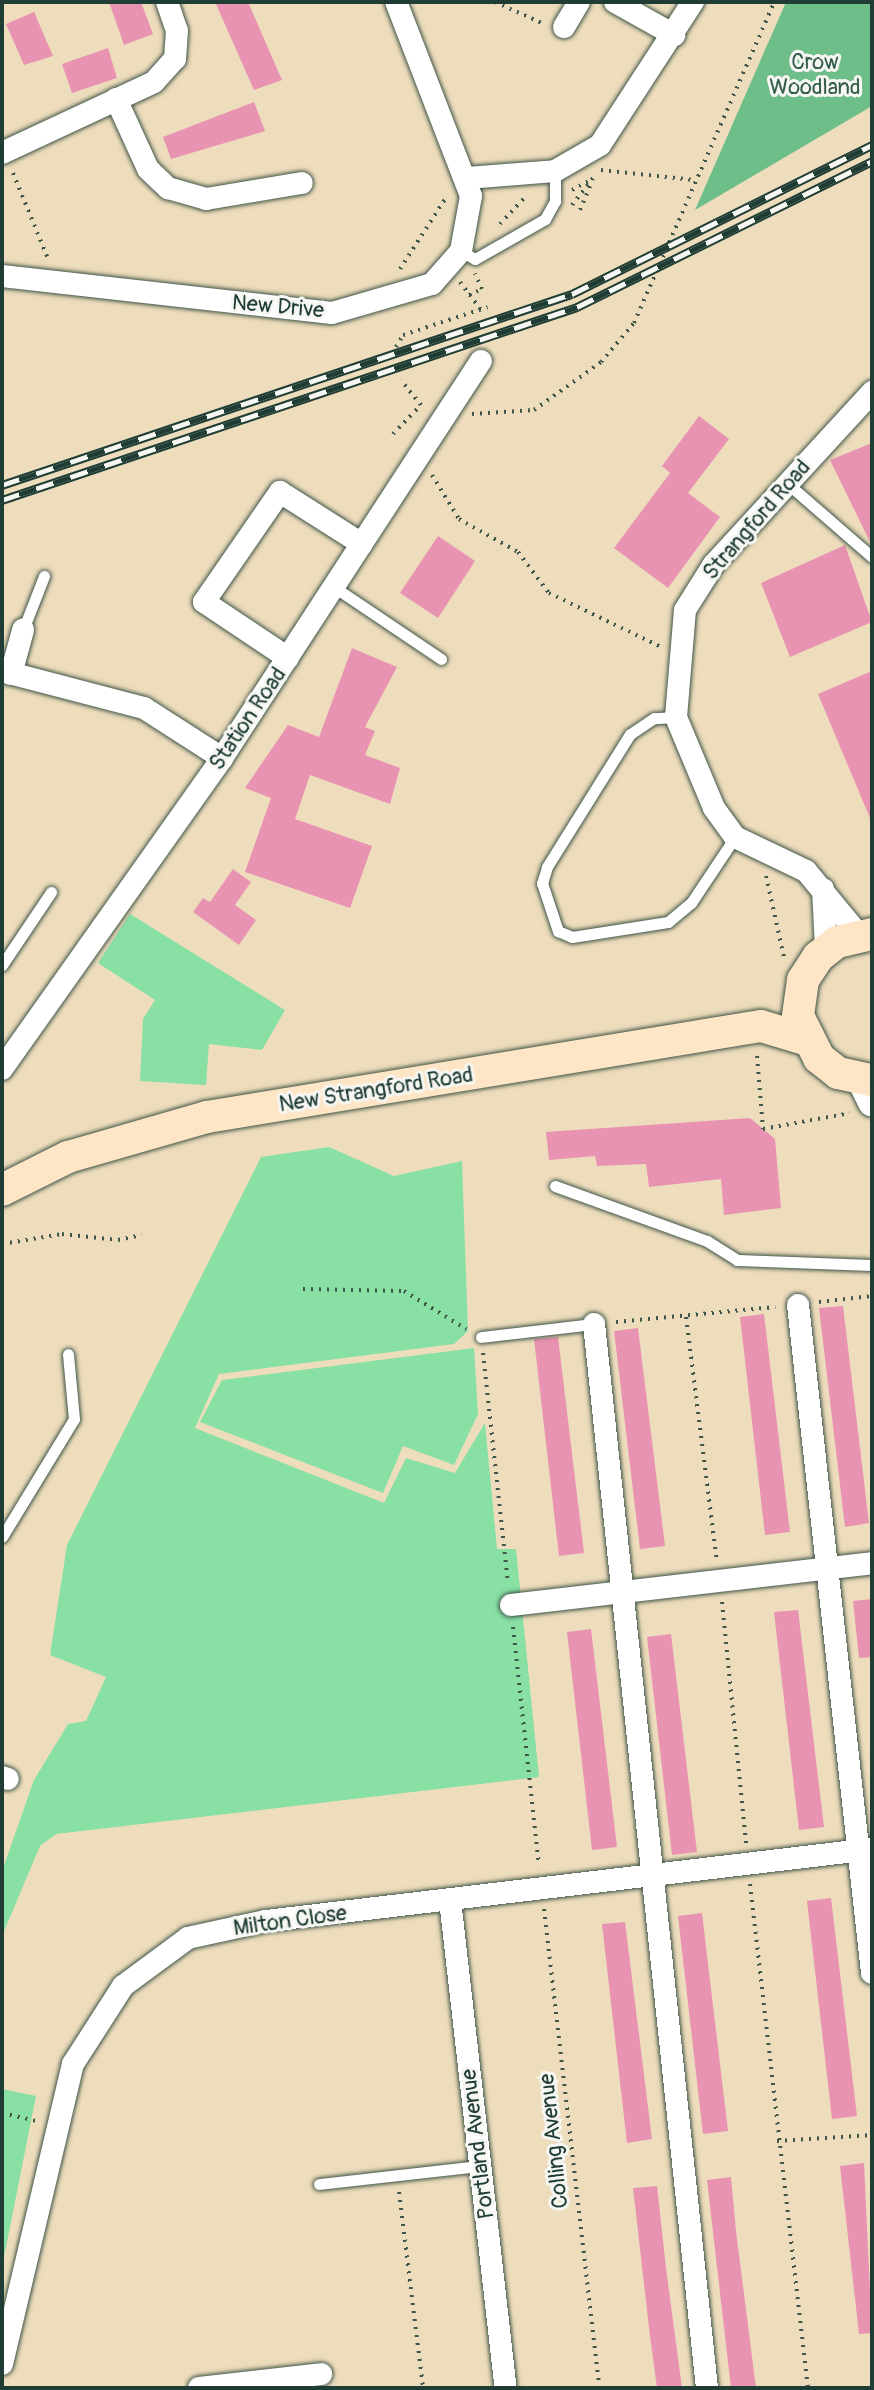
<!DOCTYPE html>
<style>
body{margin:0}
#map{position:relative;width:874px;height:2390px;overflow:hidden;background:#eeddbc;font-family:Pangolin,sans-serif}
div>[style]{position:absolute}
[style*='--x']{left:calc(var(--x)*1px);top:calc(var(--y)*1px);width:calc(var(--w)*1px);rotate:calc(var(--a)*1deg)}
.green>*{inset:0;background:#88e0a5}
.forest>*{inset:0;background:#6ebe8a}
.building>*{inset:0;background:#e993b2}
.path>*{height:4px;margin-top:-2px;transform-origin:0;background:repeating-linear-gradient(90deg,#3e5548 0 2px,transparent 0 8px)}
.roads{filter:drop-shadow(0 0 2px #3e5548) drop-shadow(0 0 2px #3e5548)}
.service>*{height:11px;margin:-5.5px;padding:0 5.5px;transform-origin:5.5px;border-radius:5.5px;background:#fff}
.minor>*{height:22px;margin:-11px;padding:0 11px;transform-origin:11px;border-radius:11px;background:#fff}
.tertiary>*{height:28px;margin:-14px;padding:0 14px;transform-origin:14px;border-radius:14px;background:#fff}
.secondary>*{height:32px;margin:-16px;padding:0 16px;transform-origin:16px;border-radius:16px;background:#fde5c5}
.rail>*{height:9px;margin-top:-4.5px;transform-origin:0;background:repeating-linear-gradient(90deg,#f6f6f2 0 18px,#1f3d34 0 36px);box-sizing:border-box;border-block:2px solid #1f3d34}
span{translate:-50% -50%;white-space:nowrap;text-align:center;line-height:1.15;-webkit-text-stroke:6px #f6f6f2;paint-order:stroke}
.park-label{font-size:22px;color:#345e4b}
.street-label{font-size:22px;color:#1f3d34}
.frame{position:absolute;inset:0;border:4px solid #1f3d34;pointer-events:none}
</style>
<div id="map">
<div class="green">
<i style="clip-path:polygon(130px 914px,285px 1010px,262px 1050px,209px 1044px,206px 1085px,140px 1081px,143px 1019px,155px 1000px,98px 963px)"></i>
<i style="clip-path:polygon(329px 1147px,394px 1176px,462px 1161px,468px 1331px,454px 1344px,219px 1374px,195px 1428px,384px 1503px,406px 1458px,455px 1473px,485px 1423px,497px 1549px,516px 1549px,539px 1777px,56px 1834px,40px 1846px,2px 1936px,2px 1871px,34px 1780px,68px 1724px,86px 1721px,106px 1677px,50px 1655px,67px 1545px,261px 1157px)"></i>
<i style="clip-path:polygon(474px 1348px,478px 1414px,454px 1465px,403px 1446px,383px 1493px,200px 1422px,222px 1380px)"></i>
<i style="clip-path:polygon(2px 2089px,36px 2096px,2px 2267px)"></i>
</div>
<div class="forest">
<i style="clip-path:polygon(786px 2px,872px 2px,872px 106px,695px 210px)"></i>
</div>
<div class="building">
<i style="clip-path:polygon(109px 2px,141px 2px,153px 34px,124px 45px)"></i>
<i style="clip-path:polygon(215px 2px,248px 2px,282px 80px,254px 90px)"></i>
<i style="clip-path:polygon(34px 12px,53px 56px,24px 65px,6px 24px)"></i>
<i style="clip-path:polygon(108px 48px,117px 78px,72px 93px,62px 64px)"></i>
<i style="clip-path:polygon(254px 102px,265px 131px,171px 159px,163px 137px)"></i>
<i style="clip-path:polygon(699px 416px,729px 439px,688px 493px,720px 517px,668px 588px,614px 548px,670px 473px,662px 466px)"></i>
<i style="clip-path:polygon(872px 443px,872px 546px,830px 460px)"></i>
<i style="clip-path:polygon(438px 536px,475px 561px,438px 618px,400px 593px)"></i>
<i style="clip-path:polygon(845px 545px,872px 622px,790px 657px,761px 583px)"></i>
<i style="clip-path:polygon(352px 648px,397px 667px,365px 727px,375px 731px,365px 755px,400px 768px,390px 804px,310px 775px,295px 819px,372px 846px,350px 908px,245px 872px,271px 798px,245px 788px,288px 725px,319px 737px)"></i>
<i style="clip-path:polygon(872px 671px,872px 823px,818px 694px)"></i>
<i style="clip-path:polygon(233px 869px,251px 882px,235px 905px,256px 920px,239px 945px,193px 912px,203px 898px,210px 902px)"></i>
<i style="clip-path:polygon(750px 1118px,775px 1139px,781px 1208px,724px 1215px,721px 1179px,649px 1187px,646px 1164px,597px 1166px,595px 1156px,549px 1160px,546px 1132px)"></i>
<i style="clip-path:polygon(843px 1306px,869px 1523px,845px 1527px,819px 1308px)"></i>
<i style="clip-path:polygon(764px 1314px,790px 1532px,765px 1535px,740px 1317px)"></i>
<i style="clip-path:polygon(638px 1328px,665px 1546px,640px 1549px,614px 1331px)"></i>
<i style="clip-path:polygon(558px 1337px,584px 1553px,559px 1556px,534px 1339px)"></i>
<i style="clip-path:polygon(872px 1599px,872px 1657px,859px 1658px,853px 1601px)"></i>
<i style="clip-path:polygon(798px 1610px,824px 1827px,799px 1830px,774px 1612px)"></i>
<i style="clip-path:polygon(591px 1629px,617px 1847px,592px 1850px,567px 1632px)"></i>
<i style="clip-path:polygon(671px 1634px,697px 1852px,672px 1855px,647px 1637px)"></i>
<i style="clip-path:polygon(831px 1898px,857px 2116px,832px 2119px,807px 1901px)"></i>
<i style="clip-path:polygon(702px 1913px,728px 2131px,703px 2134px,678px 1916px)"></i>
<i style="clip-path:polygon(625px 1922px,652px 2139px,627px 2143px,602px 1924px)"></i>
<i style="clip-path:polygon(864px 2163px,872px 2333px,859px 2334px,840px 2166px)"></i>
<i style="clip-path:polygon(731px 2177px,736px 2231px,756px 2388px,731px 2388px,729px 2371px,707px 2180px)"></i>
<i style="clip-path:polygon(657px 2186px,666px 2268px,682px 2388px,657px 2388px,650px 2336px,633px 2188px)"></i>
</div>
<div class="path">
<i style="--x:495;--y:2;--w:54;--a:24.2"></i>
<i style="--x:601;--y:170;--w:94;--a:6.1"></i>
<i style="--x:13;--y:173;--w:95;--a:67.8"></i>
<i style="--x:572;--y:190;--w:19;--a:-28"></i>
<i style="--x:572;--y:205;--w:37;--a:-52"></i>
<i style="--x:580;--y:210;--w:26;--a:-67"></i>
<i style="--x:500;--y:224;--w:38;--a:-47"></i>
<i style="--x:400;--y:269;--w:87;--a:-57.2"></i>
<i style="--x:460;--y:282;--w:34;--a:53"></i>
<i style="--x:469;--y:295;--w:14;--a:-25"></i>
<i style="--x:482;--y:289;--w:17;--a:-115"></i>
<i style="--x:396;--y:347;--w:14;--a:-60"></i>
<i style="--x:403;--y:335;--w:89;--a:-18.2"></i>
<i style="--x:472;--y:414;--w:62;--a:-3.7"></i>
<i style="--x:534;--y:410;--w:82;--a:-35.6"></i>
<i style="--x:601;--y:362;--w:51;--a:-49.8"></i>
<i style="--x:634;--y:323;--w:350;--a:-66.4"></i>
<i style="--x:393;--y:434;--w:40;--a:-46"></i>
<i style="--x:421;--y:405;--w:32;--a:-129"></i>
<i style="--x:432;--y:475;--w:52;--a:58.5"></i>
<i style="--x:459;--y:519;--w:68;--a:29.2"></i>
<i style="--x:518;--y:552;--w:51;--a:52.9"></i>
<i style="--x:549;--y:593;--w:124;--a:25.7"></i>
<i style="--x:766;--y:876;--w:83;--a:77.5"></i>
<i style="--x:757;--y:1056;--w:73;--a:85.3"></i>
<i style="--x:763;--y:1129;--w:88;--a:-10.4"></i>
<i style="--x:2;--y:1244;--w:61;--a:-9.5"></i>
<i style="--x:62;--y:1234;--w:56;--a:6.1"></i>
<i style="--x:118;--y:1240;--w:24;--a:-12"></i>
<i style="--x:303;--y:1289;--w:101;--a:1.1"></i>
<i style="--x:404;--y:1291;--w:73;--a:31.5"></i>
<i style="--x:819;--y:1302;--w:53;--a:-6.5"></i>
<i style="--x:686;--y:1317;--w:246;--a:82.8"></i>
<i style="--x:616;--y:1322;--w:160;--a:-5.4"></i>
<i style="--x:483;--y:1353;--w:231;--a:83.8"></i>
<i style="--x:722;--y:1602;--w:243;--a:84.3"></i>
<i style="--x:513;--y:1627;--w:239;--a:83.8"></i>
<i style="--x:750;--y:1884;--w:507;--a:83.44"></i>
<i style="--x:544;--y:1909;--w:482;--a:83.4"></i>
<i style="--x:2;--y:2113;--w:35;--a:13"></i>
<i style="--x:777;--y:2141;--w:95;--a:-3.6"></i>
<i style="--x:399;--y:2192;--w:197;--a:83"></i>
</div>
<div class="roads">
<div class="service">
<i style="--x:461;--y:251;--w:16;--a:30"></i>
<i style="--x:475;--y:259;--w:81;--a:-29.7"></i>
<i style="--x:545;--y:219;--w:21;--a:-61"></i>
<i style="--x:555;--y:201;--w:30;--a:-90"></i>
<i style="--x:788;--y:484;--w:111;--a:41"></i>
<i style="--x:334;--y:587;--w:129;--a:33.9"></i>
<i style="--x:23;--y:630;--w:58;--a:-68.7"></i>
<i style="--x:676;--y:717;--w:22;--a:177"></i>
<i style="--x:654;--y:718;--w:29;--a:146"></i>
<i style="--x:630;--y:734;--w:157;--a:122"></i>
<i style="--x:547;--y:867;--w:17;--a:107"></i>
<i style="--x:542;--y:883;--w:51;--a:71.6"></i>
<i style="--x:558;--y:931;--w:15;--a:23"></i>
<i style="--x:572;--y:937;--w:97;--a:-8.9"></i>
<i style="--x:668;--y:922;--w:30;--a:-40"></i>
<i style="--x:691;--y:903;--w:79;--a:-56.3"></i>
<i style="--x:2;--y:965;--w:88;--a:-56.1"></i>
<i style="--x:555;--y:1186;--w:162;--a:19.9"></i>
<i style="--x:707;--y:1241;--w:36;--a:32"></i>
<i style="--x:737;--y:1260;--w:135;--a:2.1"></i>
<i style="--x:481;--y:1337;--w:114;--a:-6.6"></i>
<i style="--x:2;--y:1537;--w:138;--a:-58.6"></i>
<i style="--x:74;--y:1419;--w:65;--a:-95.3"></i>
<i style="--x:319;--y:2184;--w:162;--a:-6.4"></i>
</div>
<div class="minor">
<i style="--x:615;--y:2;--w:68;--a:29.2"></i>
<i style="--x:564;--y:27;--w:29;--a:-59"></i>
<i style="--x:116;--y:99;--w:77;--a:65.4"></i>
<i style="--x:148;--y:169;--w:28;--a:44"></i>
<i style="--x:168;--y:188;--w:40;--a:16"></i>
<i style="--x:206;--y:199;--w:97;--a:-9.5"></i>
<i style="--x:2;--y:153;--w:168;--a:-25"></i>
<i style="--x:154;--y:82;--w:31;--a:-48"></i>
<i style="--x:175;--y:59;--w:28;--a:-86"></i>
<i style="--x:177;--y:31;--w:31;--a:-109"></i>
<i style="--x:467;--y:178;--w:88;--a:-4.5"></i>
<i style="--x:555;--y:171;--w:52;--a:-30"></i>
<i style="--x:600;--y:145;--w:171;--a:-57"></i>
<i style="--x:2;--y:276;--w:332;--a:6.4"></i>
<i style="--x:332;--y:313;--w:104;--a:-16.2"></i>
<i style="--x:432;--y:284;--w:44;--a:-48.7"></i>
<i style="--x:461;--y:251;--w:56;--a:-79.7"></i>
<i style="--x:471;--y:196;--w:208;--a:-111.1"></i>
<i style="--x:288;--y:658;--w:101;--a:-146.3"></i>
<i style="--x:204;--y:602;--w:134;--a:-55.4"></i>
<i style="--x:280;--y:492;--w:97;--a:32.4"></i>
<i style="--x:2;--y:671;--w:147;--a:14.6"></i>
<i style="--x:144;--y:708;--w:93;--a:32.7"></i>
<i style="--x:11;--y:674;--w:46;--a:-74.7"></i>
<i style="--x:823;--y:889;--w:60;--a:87.1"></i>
<i style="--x:859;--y:935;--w:83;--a:-129.6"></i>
<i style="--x:806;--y:871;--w:79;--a:-154.4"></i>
<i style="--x:735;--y:837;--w:36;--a:-126"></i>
<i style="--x:714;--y:808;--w:99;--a:-112.7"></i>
<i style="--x:676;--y:717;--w:107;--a:-85.2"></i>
<i style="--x:685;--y:610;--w:54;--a:-57.8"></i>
<i style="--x:714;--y:564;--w:234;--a:-47.4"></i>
<i style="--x:2;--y:1069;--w:381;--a:-54.7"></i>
<i style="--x:222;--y:758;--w:474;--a:-56.9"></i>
<i style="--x:798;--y:1305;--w:672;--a:83.68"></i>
<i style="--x:594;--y:1324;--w:1070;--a:83.94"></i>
<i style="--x:511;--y:1605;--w:363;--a:-6.6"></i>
<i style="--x:2;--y:1777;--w:6;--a:18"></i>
<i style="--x:450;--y:1900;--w:491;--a:83.5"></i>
<i style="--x:2;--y:2364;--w:308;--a:-76.7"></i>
<i style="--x:73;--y:2064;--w:93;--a:-57.3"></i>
<i style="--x:123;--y:1986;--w:81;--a:-36.4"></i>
<i style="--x:188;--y:1938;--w:80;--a:-12.3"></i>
<i style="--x:266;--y:1921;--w:610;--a:-6.78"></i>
<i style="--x:199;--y:2388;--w:123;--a:-6.5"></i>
</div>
<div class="tertiary">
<i style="--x:861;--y:1080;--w:25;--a:64"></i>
</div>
<div class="secondary">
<i style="--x:872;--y:934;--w:36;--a:167"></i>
<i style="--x:837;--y:942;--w:24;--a:142"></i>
<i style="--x:818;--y:957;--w:27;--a:123"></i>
<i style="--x:803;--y:980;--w:36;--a:98"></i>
<i style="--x:798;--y:1016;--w:47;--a:63.4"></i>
<i style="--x:819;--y:1058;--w:24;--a:38"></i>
<i style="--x:838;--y:1073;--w:35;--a:12"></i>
<i style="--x:2;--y:1190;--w:74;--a:-26.6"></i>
<i style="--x:68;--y:1157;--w:145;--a:-16.1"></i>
<i style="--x:207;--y:1117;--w:561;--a:-9.33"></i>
<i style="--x:761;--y:1026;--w:46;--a:16.5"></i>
</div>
</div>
<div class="rail">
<i style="--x:2;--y:485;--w:601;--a:-18.53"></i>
<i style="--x:572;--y:294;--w:335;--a:-26.4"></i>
<i style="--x:2;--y:500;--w:607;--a:-18.55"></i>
<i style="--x:577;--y:307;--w:329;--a:-26.3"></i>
</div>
<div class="park-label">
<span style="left:815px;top:75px">Crow<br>Woodland</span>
</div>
<div class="street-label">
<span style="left:278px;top:307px;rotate:5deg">New Drive</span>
<span style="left:757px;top:520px;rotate:-49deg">Strangford Road</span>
<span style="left:248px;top:719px;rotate:-56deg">Station Road</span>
<span style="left:376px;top:1090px;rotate:-9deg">New Strangford Road</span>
<span style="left:290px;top:1921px;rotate:-8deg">Milton Close</span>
<span style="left:554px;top:2141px;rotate:-96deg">Colling Avenue</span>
<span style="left:478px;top:2144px;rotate:-97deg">Portland Avenue</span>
</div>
<div class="frame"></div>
</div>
